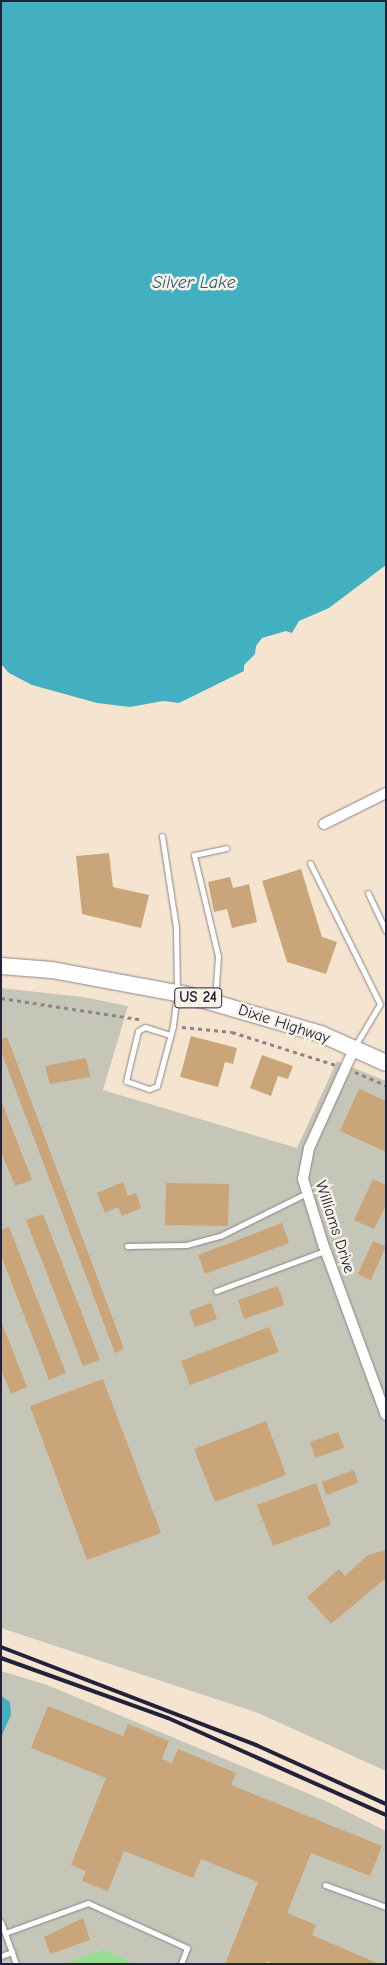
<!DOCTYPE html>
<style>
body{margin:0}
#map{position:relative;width:387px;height:1965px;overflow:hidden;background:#f5e5d0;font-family:"Comic Neue",sans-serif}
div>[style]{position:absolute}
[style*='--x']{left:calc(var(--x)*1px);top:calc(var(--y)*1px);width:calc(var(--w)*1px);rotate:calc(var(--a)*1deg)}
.industrial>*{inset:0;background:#c5c5b8}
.green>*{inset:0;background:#98dc94}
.water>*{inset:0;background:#43b0c1}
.building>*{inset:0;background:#caa579}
.path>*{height:2.5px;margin-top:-1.25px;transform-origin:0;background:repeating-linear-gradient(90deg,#8c8486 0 4px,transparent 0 8px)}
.roads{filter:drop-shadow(0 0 1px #8c8486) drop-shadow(0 0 1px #8c8486)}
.lane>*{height:5px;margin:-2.5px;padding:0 2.5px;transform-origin:2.5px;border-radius:2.5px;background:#fff}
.street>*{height:10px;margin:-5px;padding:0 5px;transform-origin:5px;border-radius:5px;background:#fff}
.primary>*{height:16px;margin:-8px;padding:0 8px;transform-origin:8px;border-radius:8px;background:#fff}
.rail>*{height:4px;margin:-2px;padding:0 2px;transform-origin:2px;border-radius:2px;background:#22223b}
span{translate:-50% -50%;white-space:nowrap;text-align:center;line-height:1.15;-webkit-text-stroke:5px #f7f3e8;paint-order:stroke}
.shield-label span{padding:1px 4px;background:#f7f3e8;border:1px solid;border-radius:4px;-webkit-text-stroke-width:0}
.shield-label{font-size:15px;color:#22223b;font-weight:700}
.street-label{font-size:16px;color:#22223b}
.water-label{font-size:18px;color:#2f5b71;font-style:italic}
.frame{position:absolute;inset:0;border:2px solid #22223b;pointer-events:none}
</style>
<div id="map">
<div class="industrial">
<i style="clip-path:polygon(1px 988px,83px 997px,128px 1006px,103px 1090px,297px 1148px,337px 1061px,386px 1081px,386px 1771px,258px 1713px,1px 1628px)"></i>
<i style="clip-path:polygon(1px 1671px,47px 1685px,326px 1801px,386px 1831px,386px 1964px,136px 1964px,103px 1949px,65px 1964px,1px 1964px)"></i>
</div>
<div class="green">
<i style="clip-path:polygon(103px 1949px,136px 1964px,65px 1964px)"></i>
</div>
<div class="water">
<i style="clip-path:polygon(1px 1px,386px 1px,386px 565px,329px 608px,299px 621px,292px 633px,286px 631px,262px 638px,256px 646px,255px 654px,244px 665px,244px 671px,179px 703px,163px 701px,130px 707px,97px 703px,32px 685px,9px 673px,1px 664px)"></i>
<i style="clip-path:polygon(1px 1696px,10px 1702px,11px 1715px,1px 1737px)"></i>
</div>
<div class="building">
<i style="clip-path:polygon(109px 853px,113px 887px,149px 895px,141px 928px,82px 914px,76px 856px)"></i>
<i style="clip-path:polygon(301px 869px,322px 937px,337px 942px,326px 974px,287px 962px,262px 881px)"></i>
<i style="clip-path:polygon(230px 877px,233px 888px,249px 884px,257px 922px,232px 928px,227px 909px,214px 912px,208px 882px)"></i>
<i style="clip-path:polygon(191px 1036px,237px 1048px,233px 1064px,225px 1062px,218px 1087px,180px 1077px)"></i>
<i style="clip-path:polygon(7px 1037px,124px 1349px,115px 1353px,1px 1051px,1px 1039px)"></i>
<i style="clip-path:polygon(262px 1055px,293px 1066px,288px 1079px,278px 1076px,271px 1096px,250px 1088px)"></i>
<i style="clip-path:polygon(86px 1058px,90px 1077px,50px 1084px,45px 1066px)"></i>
<i style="clip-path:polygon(359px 1089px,386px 1101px,386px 1152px,340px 1131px)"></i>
<i style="clip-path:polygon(1px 1100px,32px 1180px,15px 1186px,1px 1151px)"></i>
<i style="clip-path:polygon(373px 1179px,386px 1185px,386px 1205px,374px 1229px,354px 1220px)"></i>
<i style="clip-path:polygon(123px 1182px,128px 1196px,136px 1193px,141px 1208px,122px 1216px,118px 1207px,105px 1213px,97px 1193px)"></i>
<i style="clip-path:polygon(166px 1183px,229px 1184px,228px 1226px,165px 1225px)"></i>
<i style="clip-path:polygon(43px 1214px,100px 1360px,83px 1366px,26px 1220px)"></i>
<i style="clip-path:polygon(282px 1223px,289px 1243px,205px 1274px,198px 1255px)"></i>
<i style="clip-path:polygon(9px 1227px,66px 1373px,49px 1380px,1px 1255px,1px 1230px)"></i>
<i style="clip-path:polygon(373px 1241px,386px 1246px,371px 1280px,358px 1274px)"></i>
<i style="clip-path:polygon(278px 1286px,284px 1305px,244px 1319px,238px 1300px)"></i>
<i style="clip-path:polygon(211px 1303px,217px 1319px,195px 1327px,189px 1311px)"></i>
<i style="clip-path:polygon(1px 1321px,27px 1387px,11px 1394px,1px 1369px)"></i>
<i style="clip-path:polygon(269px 1327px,279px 1352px,190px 1385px,181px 1361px)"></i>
<i style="clip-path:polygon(103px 1379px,161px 1533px,87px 1560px,30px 1406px)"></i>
<i style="clip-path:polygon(266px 1421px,286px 1475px,215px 1502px,194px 1449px)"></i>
<i style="clip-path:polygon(338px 1432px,344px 1448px,315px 1458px,310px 1442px)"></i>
<i style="clip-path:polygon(354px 1470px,358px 1483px,326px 1495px,322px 1482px)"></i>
<i style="clip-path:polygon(316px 1483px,331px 1525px,273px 1546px,257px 1505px)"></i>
<i style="clip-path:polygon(386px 1550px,386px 1578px,331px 1624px,307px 1597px,339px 1569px,345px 1576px,368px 1555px)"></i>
<i style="clip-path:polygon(48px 1706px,123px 1736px,128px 1724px,169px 1741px,162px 1759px,172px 1763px,178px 1749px,236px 1773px,231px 1785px,382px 1846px,370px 1876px,311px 1853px,287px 1913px,316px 1925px,312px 1935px,379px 1964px,274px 1964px,267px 1961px,266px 1964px,225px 1964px,258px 1882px,201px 1859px,193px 1878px,124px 1851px,108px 1891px,82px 1881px,86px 1871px,71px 1865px,106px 1778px,31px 1748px)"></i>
<i style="clip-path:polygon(83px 1918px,90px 1940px,50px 1954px,44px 1937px)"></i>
</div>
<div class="path">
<i style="--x:1;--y:998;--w:140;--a:8.7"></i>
<i style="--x:182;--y:1027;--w:50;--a:5.7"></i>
<i style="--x:232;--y:1032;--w:109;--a:17.6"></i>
<i style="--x:355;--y:1072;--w:34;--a:23"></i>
</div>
<div class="roads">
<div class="lane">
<i style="--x:162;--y:836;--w:93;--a:81.3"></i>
<i style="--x:176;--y:928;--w:65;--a:89.1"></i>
<i style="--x:177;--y:993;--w:33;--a:97"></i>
<i style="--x:173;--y:1026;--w:62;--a:104.9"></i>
<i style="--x:157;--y:1086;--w:9;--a:159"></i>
<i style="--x:149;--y:1089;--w:24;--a:-161"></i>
<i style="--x:126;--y:1081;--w:51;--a:-76.5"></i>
<i style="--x:138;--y:1031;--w:8;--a:-30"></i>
<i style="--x:145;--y:1027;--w:25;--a:18"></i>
<i style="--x:310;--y:863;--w:157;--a:63.6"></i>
<i style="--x:380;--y:1004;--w:49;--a:120.8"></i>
<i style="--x:368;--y:893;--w:42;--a:64.7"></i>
<i style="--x:215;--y:1000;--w:44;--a:-86.1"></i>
<i style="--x:218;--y:956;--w:104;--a:-103.4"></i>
<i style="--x:194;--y:855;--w:33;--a:-12"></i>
<i style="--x:127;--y:1246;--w:59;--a:-1"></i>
<i style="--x:186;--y:1245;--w:35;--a:-15"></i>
<i style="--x:220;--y:1236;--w:97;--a:-26.3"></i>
<i style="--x:216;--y:1291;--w:116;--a:-20.2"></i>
<i style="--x:325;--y:1885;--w:65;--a:19.8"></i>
<i style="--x:1;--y:1922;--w:45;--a:70.3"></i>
<i style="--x:5;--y:1933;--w:88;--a:-19.9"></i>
<i style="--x:88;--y:1903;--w:109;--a:24.4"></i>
<i style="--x:187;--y:1948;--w:17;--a:111"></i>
<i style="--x:1;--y:1956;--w:12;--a:-20"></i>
</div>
<div class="street">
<i style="--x:324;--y:824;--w:69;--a:-26.6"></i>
<i style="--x:354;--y:1049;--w:109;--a:114.4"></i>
<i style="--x:309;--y:1148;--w:32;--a:101"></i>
<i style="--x:303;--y:1179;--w:68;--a:72.9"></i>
<i style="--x:323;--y:1244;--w:182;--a:69.8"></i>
</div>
<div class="primary">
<i style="--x:1;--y:966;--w:51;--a:4.5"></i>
<i style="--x:52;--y:970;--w:137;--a:10.5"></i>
<i style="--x:187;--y:995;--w:140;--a:16.2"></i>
<i style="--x:321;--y:1034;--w:71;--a:24"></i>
</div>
</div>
<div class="rail">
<i style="--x:1;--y:1647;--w:273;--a:21"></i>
<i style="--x:256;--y:1745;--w:143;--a:24.4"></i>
<i style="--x:1;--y:1658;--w:177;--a:19.8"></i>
<i style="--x:168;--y:1718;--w:239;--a:24"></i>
</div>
<div class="shield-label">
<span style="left:198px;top:998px">US 24</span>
</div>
<div class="street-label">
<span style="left:284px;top:1024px;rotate:18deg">Dixie Highway</span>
<span style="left:335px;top:1227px;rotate:72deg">Williams Drive</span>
</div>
<div class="water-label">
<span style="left:194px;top:283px">Silver Lake</span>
</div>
<div class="frame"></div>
</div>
